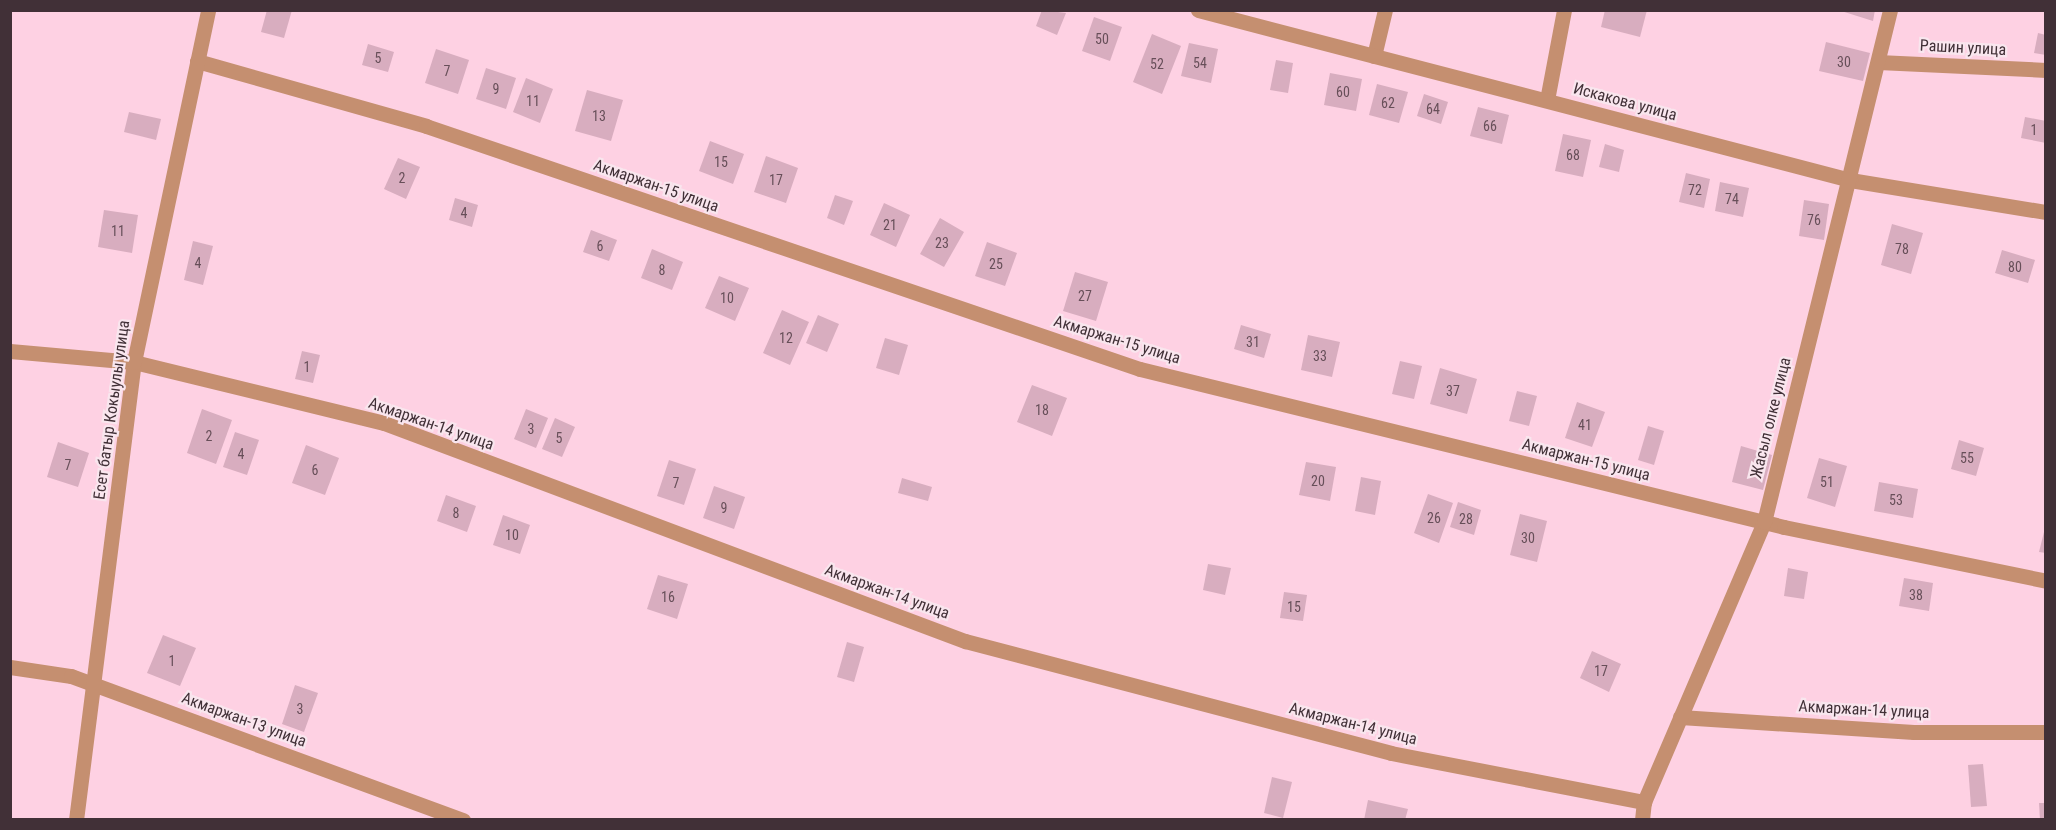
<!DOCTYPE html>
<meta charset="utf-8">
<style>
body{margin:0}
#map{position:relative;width:2056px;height:830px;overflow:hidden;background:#fed1e3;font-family:"Roboto Condensed",sans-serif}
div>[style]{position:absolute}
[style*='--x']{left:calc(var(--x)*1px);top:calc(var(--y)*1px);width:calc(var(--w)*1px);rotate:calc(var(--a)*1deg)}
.building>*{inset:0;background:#d8adbf}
.minor>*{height:15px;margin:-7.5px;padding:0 7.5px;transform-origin:7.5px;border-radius:7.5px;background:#c58f70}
.tertiary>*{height:15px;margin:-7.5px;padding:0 7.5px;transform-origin:7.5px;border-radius:7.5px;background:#c58f70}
span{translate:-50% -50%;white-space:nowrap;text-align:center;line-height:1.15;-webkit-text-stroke:4.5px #f9e6ee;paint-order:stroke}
.number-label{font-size:14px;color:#674f59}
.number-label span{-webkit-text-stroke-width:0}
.street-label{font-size:16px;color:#413037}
.frame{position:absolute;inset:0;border:12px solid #413037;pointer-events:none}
</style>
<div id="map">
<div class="building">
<i style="clip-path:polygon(267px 10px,292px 10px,284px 38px,261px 32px)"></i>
<i style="clip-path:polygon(1042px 10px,1066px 13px,1057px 35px,1036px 26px)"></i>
<i style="clip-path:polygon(1605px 10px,1647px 10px,1640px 37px,1601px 27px)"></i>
<i style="clip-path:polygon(1838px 10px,1875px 10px,1873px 21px)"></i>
<i style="clip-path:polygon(1094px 17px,1122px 27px,1110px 61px,1082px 51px)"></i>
<i style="clip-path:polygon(2038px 33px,2046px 35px,2046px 55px,2034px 53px)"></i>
<i style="clip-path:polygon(1152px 34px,1181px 46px,1162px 94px,1133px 82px)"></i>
<i style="clip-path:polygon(1826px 42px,1870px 53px,1863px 81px,1819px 71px)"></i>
<i style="clip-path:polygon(1189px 43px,1218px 49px,1211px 83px,1181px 76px)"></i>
<i style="clip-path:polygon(368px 44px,394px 52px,388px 72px,362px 65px)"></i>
<i style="clip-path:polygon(436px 49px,469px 60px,458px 94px,425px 83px)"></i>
<i style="clip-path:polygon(1276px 60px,1293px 63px,1288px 93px,1270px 90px)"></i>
<i style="clip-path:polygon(486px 68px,516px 78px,506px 109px,476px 99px)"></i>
<i style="clip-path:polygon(1330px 73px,1362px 79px,1356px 111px,1324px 105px)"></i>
<i style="clip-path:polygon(526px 78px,553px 89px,540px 123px,513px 112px)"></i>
<i style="clip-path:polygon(1377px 84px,1408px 92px,1399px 123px,1369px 115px)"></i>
<i style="clip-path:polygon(587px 90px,623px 100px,611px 141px,575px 131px)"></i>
<i style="clip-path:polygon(1424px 94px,1448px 102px,1441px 124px,1417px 116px)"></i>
<i style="clip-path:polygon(1478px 107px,1509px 115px,1502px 144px,1470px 136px)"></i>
<i style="clip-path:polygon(129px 112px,161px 119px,156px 140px,124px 132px)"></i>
<i style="clip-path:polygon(2025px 117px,2046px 121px,2046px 143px,2021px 138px)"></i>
<i style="clip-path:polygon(1563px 134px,1591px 140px,1583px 177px,1555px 171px)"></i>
<i style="clip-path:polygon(710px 141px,744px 154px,733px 184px,699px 171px)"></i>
<i style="clip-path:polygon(1605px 144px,1624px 150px,1619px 172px,1599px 167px)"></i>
<i style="clip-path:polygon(766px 156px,798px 168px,786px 203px,754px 192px)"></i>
<i style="clip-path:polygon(398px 158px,420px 167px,406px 199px,384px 189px)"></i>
<i style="clip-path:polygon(1686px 173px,1710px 179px,1704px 208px,1679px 202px)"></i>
<i style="clip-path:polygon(1720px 182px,1749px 188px,1743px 217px,1715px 211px)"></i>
<i style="clip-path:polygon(835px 195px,853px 201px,844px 225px,827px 218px)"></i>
<i style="clip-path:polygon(455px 198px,478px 205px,472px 227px,449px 220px)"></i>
<i style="clip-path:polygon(1804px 200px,1829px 204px,1824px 240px,1799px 236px)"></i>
<i style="clip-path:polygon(884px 203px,910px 215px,896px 247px,870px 235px)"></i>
<i style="clip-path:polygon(104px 210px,138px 215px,132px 253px,98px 247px)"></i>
<i style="clip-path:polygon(940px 218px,964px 232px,944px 267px,920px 254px)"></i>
<i style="clip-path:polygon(1892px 224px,1923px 233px,1911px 274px,1881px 265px)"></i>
<i style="clip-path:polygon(591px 230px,617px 240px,609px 261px,583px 252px)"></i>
<i style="clip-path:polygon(193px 241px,213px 246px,203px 285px,184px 280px)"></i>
<i style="clip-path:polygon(987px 242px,1017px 253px,1005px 286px,975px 276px)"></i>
<i style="clip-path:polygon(652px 249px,683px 262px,672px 290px,641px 278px)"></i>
<i style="clip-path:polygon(2002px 250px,2035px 260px,2028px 283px,1995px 273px)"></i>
<i style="clip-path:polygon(1075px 272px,1108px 282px,1096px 321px,1063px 311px)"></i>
<i style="clip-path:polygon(719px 276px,749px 288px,735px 321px,705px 308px)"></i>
<i style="clip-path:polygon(782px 310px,809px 322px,790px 365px,763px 353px)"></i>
<i style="clip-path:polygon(818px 315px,839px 324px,827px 352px,806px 343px)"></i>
<i style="clip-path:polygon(1241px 325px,1271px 334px,1264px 358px,1234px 349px)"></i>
<i style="clip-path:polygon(1308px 335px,1340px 342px,1332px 377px,1301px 370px)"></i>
<i style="clip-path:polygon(885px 338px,908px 345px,899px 375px,876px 368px)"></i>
<i style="clip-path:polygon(302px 351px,320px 355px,313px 383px,295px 379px)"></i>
<i style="clip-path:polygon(1400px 361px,1422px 366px,1414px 399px,1392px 394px)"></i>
<i style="clip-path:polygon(1440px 368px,1477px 379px,1467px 414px,1430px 404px)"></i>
<i style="clip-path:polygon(1032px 385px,1067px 398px,1052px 436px,1017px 422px)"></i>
<i style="clip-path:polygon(1517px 391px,1537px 396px,1529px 426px,1509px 421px)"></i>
<i style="clip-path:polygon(1577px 402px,1605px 412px,1592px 447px,1565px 438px)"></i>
<i style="clip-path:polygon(202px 409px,232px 420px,216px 464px,187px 453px)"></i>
<i style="clip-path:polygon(526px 409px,548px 418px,536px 448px,514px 439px)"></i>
<i style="clip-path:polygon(555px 418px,575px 427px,562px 457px,542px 449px)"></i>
<i style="clip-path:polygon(1648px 426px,1664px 431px,1654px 465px,1638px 460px)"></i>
<i style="clip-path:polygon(235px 432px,259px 440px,247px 475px,223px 467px)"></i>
<i style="clip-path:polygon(1959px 440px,1984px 448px,1976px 476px,1951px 469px)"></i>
<i style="clip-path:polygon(58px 442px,89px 453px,78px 487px,47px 477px)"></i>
<i style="clip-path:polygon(306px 445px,339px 458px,325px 495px,292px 483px)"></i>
<i style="clip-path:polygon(1741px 446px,1772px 455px,1763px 490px,1732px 482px)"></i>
<i style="clip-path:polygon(1819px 458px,1847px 466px,1835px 507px,1807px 498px)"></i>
<i style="clip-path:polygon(669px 460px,696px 469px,684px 505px,657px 496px)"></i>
<i style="clip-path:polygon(1306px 462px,1336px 467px,1330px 501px,1299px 495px)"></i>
<i style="clip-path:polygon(1361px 477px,1381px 481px,1375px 515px,1355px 511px)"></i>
<i style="clip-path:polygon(902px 478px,932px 487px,928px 501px,898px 493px)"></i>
<i style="clip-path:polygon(1879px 482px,1918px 489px,1913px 518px,1874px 511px)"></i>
<i style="clip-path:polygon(714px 486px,745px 497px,734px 529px,703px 518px)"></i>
<i style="clip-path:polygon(1428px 494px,1453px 503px,1439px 543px,1414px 533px)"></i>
<i style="clip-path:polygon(446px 495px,476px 506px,467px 532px,437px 521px)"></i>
<i style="clip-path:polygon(1458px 502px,1481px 510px,1474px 535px,1450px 527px)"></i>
<i style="clip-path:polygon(1520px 514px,1547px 521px,1537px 562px,1510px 555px)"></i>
<i style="clip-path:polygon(503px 515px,530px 525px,520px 554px,493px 545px)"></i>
<i style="clip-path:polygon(2045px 528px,2046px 528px,2046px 553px,2039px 552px)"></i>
<i style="clip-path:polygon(1208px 564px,1231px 568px,1225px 595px,1203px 590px)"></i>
<i style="clip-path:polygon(1788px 568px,1808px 572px,1804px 599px,1784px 596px)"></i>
<i style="clip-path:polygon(658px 575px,688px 584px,677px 619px,647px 609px)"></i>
<i style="clip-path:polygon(1904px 578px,1933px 583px,1929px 611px,1899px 606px)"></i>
<i style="clip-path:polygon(1284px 592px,1307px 595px,1303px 621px,1280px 618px)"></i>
<i style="clip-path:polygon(163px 635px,196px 648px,180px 686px,147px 673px)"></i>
<i style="clip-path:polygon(847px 642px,864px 647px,854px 682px,837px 677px)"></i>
<i style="clip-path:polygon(1592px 651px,1621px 664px,1609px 692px,1580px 678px)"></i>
<i style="clip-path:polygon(295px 685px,318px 693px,304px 732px,282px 724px)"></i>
<i style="clip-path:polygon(1983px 764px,1987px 806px,1971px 807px,1968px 765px)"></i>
<i style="clip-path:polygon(1272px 777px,1292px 782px,1283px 818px,1264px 813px)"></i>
<i style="clip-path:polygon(1368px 800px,1408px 809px,1405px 820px,1364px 820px)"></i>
<i style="clip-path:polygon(2039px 803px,2046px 803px,2046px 820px,2040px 820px)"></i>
</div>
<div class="minor">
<i style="--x:1374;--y:56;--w:47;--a:-76.6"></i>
<i style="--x:197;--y:61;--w:238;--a:15.8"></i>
<i style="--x:426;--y:126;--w:754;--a:18.8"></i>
<i style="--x:1140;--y:369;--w:663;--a:13.78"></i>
<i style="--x:1784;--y:527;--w:268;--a:11.6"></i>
<i style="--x:1878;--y:62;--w:168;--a:2.7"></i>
<i style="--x:1547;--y:100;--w:92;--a:-79.3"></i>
<i style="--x:1850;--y:180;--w:199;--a:9.3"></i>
<i style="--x:10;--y:351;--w:124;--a:5.1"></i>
<i style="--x:134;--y:362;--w:257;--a:13.7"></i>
<i style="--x:384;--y:423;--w:621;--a:20.57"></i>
<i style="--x:965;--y:641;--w:440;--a:14.7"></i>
<i style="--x:1391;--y:753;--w:258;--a:11"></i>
<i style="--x:10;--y:667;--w:62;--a:8.4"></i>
<i style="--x:71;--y:676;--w:418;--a:20.2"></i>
<i style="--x:1680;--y:717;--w:234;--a:3.7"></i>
<i style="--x:1914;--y:732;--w:132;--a:0"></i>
<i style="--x:76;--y:820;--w:462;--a:-82.8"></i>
<i style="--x:134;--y:362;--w:360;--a:-78.1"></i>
</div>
<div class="tertiary">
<i style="--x:1198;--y:10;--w:674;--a:14.61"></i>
<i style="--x:1642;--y:820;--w:18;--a:-84"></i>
<i style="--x:1644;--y:802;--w:305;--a:-66.8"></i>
<i style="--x:1764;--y:522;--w:527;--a:-76.17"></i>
</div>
<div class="number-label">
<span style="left:1102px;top:39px">50</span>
<span style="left:378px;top:58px">5</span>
<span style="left:1844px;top:62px">30</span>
<span style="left:1200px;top:63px">54</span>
<span style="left:1157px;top:64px">52</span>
<span style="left:447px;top:71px">7</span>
<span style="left:496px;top:89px">9</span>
<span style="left:1343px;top:92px">60</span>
<span style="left:533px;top:101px">11</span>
<span style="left:1388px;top:103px">62</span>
<span style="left:1433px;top:109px">64</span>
<span style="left:599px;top:116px">13</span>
<span style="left:1490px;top:126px">66</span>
<span style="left:2034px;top:130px">1</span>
<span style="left:1573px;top:155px">68</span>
<span style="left:721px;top:162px">15</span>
<span style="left:402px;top:178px">2</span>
<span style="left:776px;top:180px">17</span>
<span style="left:1695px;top:190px">72</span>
<span style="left:1732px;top:199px">74</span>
<span style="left:464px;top:213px">4</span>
<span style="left:1814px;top:220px">76</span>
<span style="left:890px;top:225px">21</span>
<span style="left:118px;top:231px">11</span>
<span style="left:942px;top:243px">23</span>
<span style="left:600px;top:246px">6</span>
<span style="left:1902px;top:249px">78</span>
<span style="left:198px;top:263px">4</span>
<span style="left:996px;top:264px">25</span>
<span style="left:2015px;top:267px">80</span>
<span style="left:662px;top:270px">8</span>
<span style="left:1085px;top:296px">27</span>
<span style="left:727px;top:298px">10</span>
<span style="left:786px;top:338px">12</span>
<span style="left:1253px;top:342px">31</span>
<span style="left:1320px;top:356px">33</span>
<span style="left:307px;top:367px">1</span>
<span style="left:1453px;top:391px">37</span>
<span style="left:1042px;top:410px">18</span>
<span style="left:1585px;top:425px">41</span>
<span style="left:531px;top:429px">3</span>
<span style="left:209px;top:436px">2</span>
<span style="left:559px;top:438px">5</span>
<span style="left:241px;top:454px">4</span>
<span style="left:1967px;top:458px">55</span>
<span style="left:68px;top:465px">7</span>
<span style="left:315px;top:470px">6</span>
<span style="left:1318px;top:481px">20</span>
<span style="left:1827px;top:482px">51</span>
<span style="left:676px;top:483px">7</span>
<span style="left:1896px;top:500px">53</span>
<span style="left:724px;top:508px">9</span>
<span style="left:456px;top:513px">8</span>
<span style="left:1434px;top:518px">26</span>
<span style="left:1466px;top:519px">28</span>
<span style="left:512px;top:535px">10</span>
<span style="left:1528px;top:538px">30</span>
<span style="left:1916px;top:595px">38</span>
<span style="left:668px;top:597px">16</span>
<span style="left:1294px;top:607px">15</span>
<span style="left:172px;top:661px">1</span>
<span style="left:1601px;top:671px">17</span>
<span style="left:300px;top:709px">3</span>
</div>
<div class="street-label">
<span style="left:1963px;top:48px;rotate:3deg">Рашин улица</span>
<span style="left:1625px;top:102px;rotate:15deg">Искакова улица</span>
<span style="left:656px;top:186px;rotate:19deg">Акмаржан-15 улица</span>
<span style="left:1117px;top:340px;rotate:17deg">Акмаржан-15 улица</span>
<span style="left:112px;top:410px;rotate:-82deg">Есет батыр Кокыулы улица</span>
<span style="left:1771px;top:418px;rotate:-76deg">Жасыл олке улица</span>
<span style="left:431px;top:424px;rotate:19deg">Акмаржан-14 улица</span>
<span style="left:1586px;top:460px;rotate:14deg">Акмаржан-15 улица</span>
<span style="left:887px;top:592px;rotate:20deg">Акмаржан-14 улица</span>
<span style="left:1864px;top:710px;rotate:3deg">Акмаржан-14 улица</span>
<span style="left:244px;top:720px;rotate:20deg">Акмаржан-13 улица</span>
<span style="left:1353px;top:724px;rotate:14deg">Акмаржан-14 улица</span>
</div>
<div class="frame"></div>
</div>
